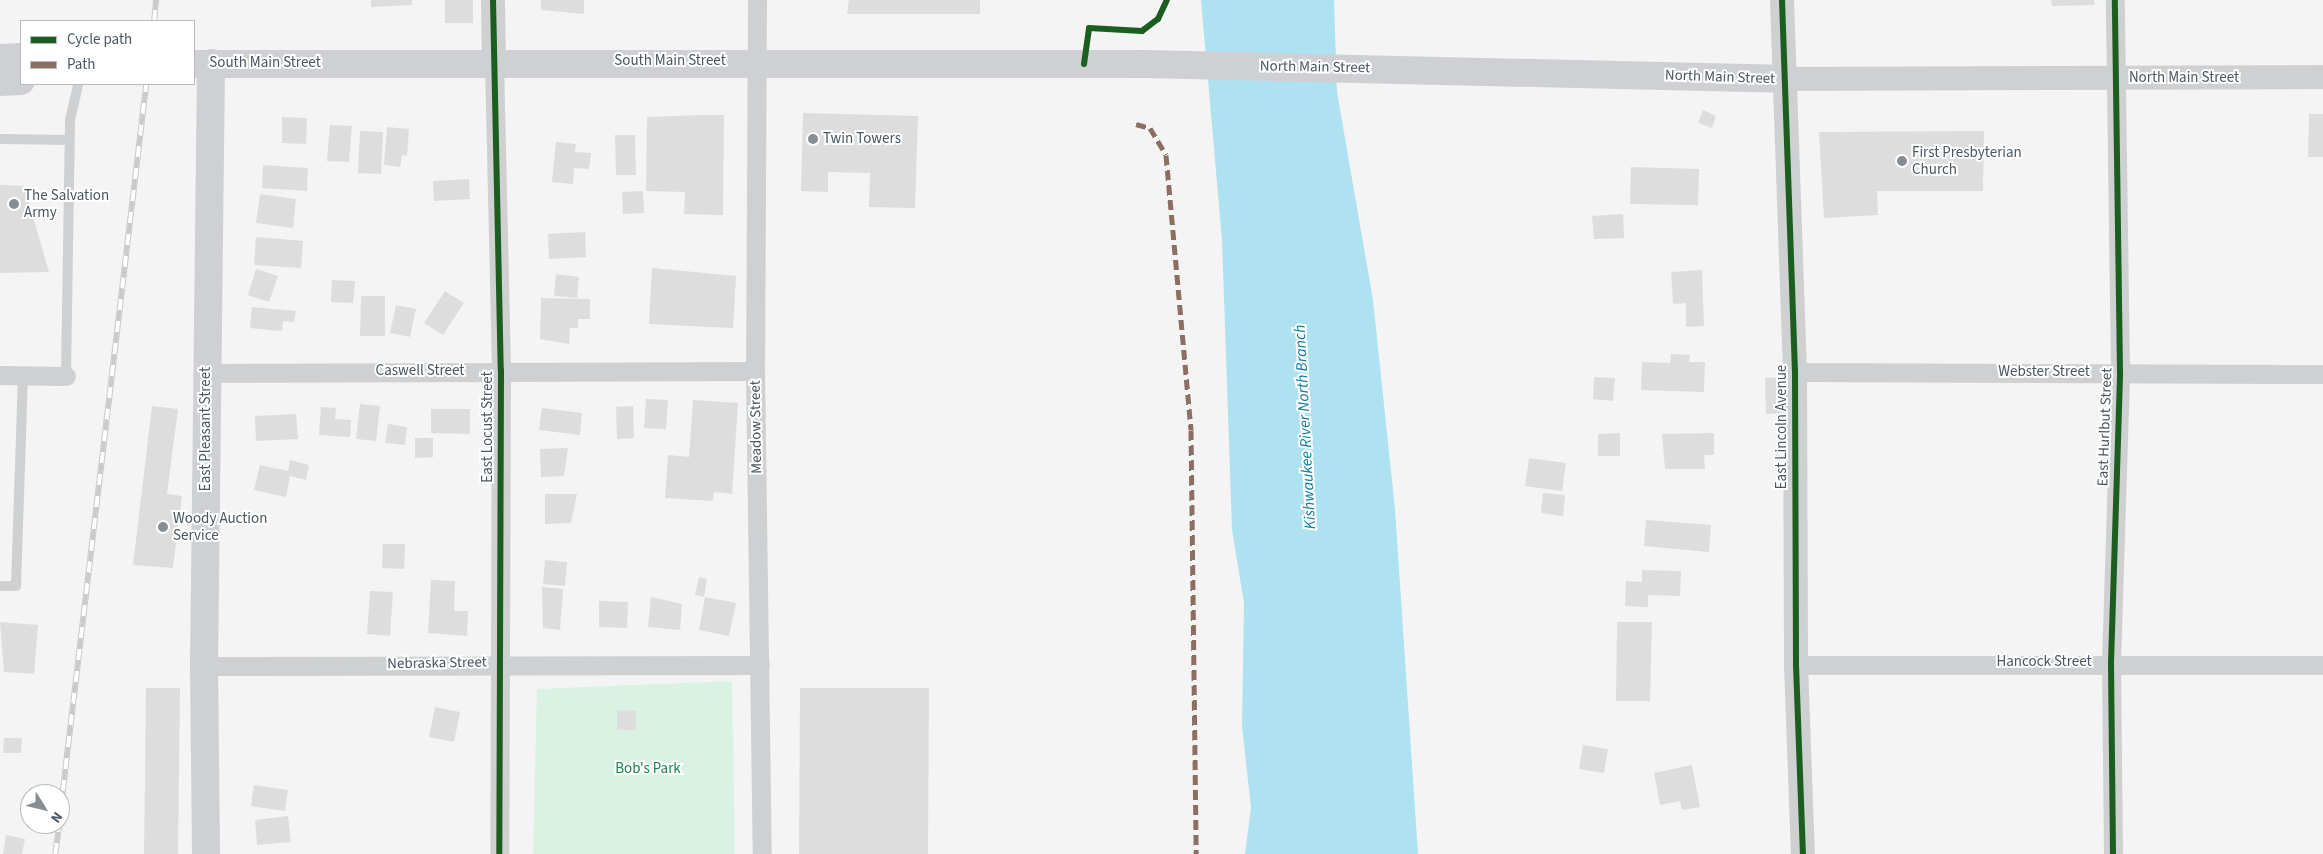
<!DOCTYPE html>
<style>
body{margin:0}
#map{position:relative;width:2323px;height:854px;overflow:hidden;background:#f4f4f4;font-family:"Source Sans 3",sans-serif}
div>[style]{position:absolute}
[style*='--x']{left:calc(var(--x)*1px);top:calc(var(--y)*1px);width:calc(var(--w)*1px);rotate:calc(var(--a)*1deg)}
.green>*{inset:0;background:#d9f2e3}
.water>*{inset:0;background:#aee2f0}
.building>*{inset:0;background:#ddddde}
.service>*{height:10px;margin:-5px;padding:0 5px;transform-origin:5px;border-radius:5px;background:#ced0d2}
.minor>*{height:19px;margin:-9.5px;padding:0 9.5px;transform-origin:9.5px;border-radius:9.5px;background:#ced0d2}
.tertiary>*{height:24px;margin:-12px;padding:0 12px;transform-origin:12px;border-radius:12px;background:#ced0d2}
.secondary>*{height:28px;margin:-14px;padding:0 14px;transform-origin:14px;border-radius:14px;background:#ced0d4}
.rail>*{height:5.5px;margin-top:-2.75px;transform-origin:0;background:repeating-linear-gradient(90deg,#fff 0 11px,#c9cacc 0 22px);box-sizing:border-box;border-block:1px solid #c9cacc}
.quiet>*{height:5px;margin-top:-2.5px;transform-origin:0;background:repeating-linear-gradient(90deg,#8d6e63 0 10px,transparent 0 15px)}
.cycleway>*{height:6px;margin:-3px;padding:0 3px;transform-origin:3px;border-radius:3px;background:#1b5e20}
.dots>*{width:14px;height:14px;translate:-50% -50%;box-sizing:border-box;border:2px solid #fff;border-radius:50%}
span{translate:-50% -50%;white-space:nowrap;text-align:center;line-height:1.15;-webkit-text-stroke:4px #fff;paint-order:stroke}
.street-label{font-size:15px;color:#4a5661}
.poi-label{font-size:15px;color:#4a5661}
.left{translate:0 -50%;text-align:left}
.park-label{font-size:15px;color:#17864f}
.water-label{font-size:16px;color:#0c7c9b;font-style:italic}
.legend{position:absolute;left:20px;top:20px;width:175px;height:65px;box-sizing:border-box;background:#fff;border:1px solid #b7bbc0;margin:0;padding:6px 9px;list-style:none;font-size:15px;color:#4a5661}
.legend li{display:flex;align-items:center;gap:10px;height:25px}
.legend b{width:25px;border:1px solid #b7bbc0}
.north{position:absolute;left:20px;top:784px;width:50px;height:50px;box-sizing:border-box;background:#fff;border:1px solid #b7bbc0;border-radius:50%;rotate:126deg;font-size:14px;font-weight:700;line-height:20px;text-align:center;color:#4a5661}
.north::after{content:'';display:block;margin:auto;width:18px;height:22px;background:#868d94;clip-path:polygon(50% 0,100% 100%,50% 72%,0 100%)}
</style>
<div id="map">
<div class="green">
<i style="clip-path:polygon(732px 681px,735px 854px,533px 854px,537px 689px)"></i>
</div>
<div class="water">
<i style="clip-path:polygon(1201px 0,1334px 0,1337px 92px,1373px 300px,1395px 509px,1418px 854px,1245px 854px,1251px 808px,1242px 726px,1244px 603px,1232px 530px,1222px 240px)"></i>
</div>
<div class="building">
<i style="clip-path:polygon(371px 0,412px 0,412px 5px,371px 7px)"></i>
<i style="clip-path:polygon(445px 0,473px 0,473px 23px,445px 23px)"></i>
<i style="clip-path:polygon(541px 0,584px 0,584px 14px,541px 10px)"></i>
<i style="clip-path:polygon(849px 0,980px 0,980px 14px,847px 14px)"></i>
<i style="clip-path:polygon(2051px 0,2094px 0,2095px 5px,2052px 6px)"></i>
<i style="clip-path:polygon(1703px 110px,1716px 116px,1712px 128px,1698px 123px)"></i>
<i style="clip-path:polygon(803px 113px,918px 116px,915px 208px,869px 207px,870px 173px,828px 172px,828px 192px,801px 191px)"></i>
<i style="clip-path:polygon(2309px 114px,2323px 114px,2323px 157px,2308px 157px)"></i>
<i style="clip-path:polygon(703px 115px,724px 115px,723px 215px,684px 214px,685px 192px,646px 191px,647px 117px)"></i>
<i style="clip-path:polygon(282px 117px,307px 118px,306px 144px,282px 143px)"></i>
<i style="clip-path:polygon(330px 125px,352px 126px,349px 162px,327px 161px)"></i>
<i style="clip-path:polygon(387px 127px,409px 129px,407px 156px,402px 155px,400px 167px,384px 165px)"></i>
<i style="clip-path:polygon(360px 131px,383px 132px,381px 174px,358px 173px)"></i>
<i style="clip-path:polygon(1984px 131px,1983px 191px,1877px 191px,1878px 215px,1824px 218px,1819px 132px)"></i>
<i style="clip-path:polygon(615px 135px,635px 135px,636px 175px,616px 175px)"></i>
<i style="clip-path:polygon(556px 142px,576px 144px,575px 152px,591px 153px,589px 169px,574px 168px,573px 184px,552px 182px)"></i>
<i style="clip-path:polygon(263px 165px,308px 168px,307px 191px,262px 188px)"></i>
<i style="clip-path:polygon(1631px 167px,1699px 169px,1698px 205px,1630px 204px)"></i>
<i style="clip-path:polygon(469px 179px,470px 199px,434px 201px,433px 181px)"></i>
<i style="clip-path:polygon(0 185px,24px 186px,49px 272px,0 273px)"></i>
<i style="clip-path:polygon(643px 191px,644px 213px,623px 214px,622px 192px)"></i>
<i style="clip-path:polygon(260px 194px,296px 199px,293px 228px,256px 223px)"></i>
<i style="clip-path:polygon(1623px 214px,1624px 238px,1594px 239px,1592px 216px)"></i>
<i style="clip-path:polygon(585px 232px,586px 257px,549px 259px,548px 234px)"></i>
<i style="clip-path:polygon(256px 237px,303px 241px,301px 268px,254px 265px)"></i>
<i style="clip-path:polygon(652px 268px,736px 276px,733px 328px,649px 324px)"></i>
<i style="clip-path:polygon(256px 269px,278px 276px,269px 302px,248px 295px)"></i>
<i style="clip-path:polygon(1702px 270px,1704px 326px,1686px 327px,1686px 303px,1673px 304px,1671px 272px)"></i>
<i style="clip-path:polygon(556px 274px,579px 277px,577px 298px,554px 296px)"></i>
<i style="clip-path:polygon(332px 280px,355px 281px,353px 303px,331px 302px)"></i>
<i style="clip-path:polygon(445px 291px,464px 303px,443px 335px,424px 323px)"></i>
<i style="clip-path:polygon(361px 296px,385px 296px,385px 336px,360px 336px)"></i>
<i style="clip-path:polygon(541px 298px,590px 299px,590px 319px,578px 319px,578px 328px,570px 328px,569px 344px,540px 339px)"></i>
<i style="clip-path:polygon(396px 305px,416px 309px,410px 337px,390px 333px)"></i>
<i style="clip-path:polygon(252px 307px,296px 311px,294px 322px,283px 321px,282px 331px,250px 328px)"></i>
<i style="clip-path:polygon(1671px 354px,1690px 355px,1689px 362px,1705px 362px,1704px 392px,1641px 390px,1642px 362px,1670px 363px)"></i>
<i style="clip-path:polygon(1594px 377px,1615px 378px,1613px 401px,1593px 399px)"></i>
<i style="clip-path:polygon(1783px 377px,1784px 413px,1766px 414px,1765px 378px)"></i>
<i style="clip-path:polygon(646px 399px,668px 400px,666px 429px,644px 428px)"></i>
<i style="clip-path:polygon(693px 400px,738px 403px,732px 494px,714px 492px,713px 501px,665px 498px,668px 455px,689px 457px)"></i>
<i style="clip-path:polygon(360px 404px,380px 406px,376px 441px,356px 439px)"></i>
<i style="clip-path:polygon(152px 406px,178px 409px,167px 494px,182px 496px,173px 568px,133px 565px)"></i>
<i style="clip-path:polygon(633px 406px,634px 438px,617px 439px,616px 407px)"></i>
<i style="clip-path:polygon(321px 407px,336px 408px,335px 419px,351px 420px,350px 437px,319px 435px)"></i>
<i style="clip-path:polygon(542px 408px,582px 413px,580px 435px,539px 430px)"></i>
<i style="clip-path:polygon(431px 409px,470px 409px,470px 434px,431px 433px)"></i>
<i style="clip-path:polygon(296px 414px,298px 439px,256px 441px,255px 416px)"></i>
<i style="clip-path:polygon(388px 424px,407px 427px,405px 445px,385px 443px)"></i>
<i style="clip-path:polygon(1620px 433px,1620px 456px,1598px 456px,1598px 434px)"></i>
<i style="clip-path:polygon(1714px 433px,1714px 455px,1704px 455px,1705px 469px,1665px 469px,1662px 434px)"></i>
<i style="clip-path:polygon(415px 438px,433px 438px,433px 457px,415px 458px)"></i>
<i style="clip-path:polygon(568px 448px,564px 476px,541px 477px,540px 449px)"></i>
<i style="clip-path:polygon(1529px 458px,1566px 463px,1562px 491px,1525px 486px)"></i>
<i style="clip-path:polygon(290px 460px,309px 465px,306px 480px,290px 476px,286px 497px,254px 490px,260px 465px,288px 471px)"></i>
<i style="clip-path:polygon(1543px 493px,1565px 495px,1563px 516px,1541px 513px)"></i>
<i style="clip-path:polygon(545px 494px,577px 494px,571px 523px,545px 524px)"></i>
<i style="clip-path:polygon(1646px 520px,1711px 525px,1709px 552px,1644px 546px)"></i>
<i style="clip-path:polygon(383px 544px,405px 544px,404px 569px,382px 568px)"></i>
<i style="clip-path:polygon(545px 560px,567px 562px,565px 586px,543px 584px)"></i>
<i style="clip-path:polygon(1642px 570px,1681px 571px,1680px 596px,1648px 595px,1648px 607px,1625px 606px,1626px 581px,1642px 582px)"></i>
<i style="clip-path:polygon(699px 577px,707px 579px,704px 597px,695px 595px)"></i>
<i style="clip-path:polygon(431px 580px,455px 581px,454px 611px,468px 611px,467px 636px,428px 633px)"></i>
<i style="clip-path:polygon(542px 587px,563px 589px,560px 630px,543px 628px)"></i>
<i style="clip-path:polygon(370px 591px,393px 592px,390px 636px,367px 634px)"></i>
<i style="clip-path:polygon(651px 597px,682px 604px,680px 630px,648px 627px)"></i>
<i style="clip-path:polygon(705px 597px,736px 603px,729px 636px,699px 630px)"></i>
<i style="clip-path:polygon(599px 601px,628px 602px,627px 628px,599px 627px)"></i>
<i style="clip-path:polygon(0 622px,38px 625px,34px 674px,4px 672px)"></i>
<i style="clip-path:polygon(1617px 622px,1652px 622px,1650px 701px,1616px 701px)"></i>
<i style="clip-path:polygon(146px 688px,180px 688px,178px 854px,144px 854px)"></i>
<i style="clip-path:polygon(800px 688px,929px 688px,928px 854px,799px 854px)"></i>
<i style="clip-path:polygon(435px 707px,460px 712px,454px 742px,429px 737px)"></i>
<i style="clip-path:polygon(617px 710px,636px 711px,636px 730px,617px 730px)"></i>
<i style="clip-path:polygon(4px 738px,22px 738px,21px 753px,3px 753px)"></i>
<i style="clip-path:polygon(1583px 745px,1608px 749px,1604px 773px,1579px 769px)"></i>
<i style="clip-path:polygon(1692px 765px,1700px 807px,1682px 810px,1680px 801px,1660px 805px,1654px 773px)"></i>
<i style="clip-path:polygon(254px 785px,288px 790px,285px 811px,251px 806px)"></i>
<i style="clip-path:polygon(288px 816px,291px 842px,257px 845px,255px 820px)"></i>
<i style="clip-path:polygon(6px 835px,25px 839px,22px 854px,3px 854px)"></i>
</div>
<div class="service">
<i style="--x:0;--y:139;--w:69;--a:0.8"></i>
<i style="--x:66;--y:376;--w:256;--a:-89.1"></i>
<i style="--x:70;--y:120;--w:37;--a:-77"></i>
<i style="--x:0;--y:586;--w:16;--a:0"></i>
<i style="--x:16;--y:586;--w:211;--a:-88.1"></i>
</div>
<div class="minor">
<i style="--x:757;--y:0;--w:371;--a:90.3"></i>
<i style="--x:755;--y:371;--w:483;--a:89.2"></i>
<i style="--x:494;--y:61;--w:309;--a:88.7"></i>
<i style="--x:501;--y:370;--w:484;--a:90.2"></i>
<i style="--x:1795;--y:372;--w:528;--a:0.22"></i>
<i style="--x:206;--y:373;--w:549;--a:-0.21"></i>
<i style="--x:0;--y:375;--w:66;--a:0.9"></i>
<i style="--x:1796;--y:665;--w:527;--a:0"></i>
<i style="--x:204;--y:666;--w:556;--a:-0.1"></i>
<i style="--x:2113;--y:854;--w:191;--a:-90.6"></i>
<i style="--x:2111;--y:663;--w:291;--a:-88.2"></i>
<i style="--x:2120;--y:372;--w:372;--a:-90.8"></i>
</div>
<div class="tertiary">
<i style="--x:493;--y:0;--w:61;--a:89.1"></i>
<i style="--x:1782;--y:0;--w:372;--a:88"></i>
<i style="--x:1795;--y:372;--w:293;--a:89.8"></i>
<i style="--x:1796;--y:665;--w:189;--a:87.9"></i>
<i style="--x:1785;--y:79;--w:538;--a:-0.21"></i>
</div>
<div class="secondary">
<i style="--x:0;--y:58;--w:21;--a:-3"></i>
<i style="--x:194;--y:64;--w:952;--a:0"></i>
<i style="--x:1146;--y:64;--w:639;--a:1.34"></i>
<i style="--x:0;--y:82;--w:21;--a:-3"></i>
<i style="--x:206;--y:854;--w:188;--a:-90.6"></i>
<i style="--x:204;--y:666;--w:603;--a:-89.33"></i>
</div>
<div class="rail">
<i style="--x:154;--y:21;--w:21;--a:-85"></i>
<i style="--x:60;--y:813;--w:734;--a:-83.27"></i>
<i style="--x:55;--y:854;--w:30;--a:-82"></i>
</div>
<div class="quiet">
<i style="--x:1136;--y:124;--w:15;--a:16"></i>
<i style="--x:1150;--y:128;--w:31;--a:59"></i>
<i style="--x:1166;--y:155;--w:276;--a:84.8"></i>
<i style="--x:1191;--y:430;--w:424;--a:89.3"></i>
</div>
<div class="cycleway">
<i style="--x:493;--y:0;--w:370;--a:88.8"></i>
<i style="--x:501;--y:370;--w:484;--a:90.2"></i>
<i style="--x:1782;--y:0;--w:372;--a:88"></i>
<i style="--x:1795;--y:372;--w:293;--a:89.8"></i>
<i style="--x:1796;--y:665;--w:189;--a:87.9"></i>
<i style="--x:1084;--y:64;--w:36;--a:-82"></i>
<i style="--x:1089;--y:28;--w:53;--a:3.2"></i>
<i style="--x:1142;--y:31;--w:20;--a:-37"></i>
<i style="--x:1158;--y:19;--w:21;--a:-65"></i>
<i style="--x:2113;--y:854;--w:191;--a:-90.6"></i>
<i style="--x:2111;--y:663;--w:291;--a:-88.2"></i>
<i style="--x:2120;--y:372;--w:372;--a:-90.8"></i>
</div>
<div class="dots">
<i style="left:813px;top:139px;background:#868d94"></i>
<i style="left:1902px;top:161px;background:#868d94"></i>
<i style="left:14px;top:204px;background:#868d94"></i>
<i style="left:163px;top:527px;background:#868d94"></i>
</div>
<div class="street-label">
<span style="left:670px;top:61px">South Main Street</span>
<span style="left:265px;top:63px">South Main Street</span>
<span style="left:1315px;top:67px;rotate:1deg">North Main Street</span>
<span style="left:1720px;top:77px;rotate:2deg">North Main Street</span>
<span style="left:2184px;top:78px">North Main Street</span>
<span style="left:420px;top:371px">Caswell Street</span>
<span style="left:2044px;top:372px">Webster Street</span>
<span style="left:488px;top:427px;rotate:-90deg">East Locust Street</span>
<span style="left:756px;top:427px;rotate:-91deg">Meadow Street</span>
<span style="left:1782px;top:427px;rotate:-90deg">East Lincoln Avenue</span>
<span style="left:2105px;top:427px;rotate:-88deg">East Hurlbut Street</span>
<span style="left:206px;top:429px;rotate:-90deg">East Pleasant Street</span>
<span style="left:2044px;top:662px">Hancock Street</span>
<span style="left:437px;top:663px;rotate:-1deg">Nebraska Street</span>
</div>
<div class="poi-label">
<span class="left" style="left:823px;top:139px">Twin Towers</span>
<span class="left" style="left:1912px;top:161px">First Presbyterian<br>Church</span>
<span class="left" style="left:24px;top:204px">The Salvation<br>Army</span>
<span class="left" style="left:173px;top:527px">Woody Auction<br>Service</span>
</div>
<div class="park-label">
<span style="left:648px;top:769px">Bob's Park</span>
</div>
<div class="water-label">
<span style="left:1305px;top:427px;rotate:-93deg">Kishwaukee River North Branch</span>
</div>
<ul class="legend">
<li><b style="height:6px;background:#1b5e20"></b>Cycle path</li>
<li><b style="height:6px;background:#8d6e63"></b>Path</li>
</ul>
<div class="north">N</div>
</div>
